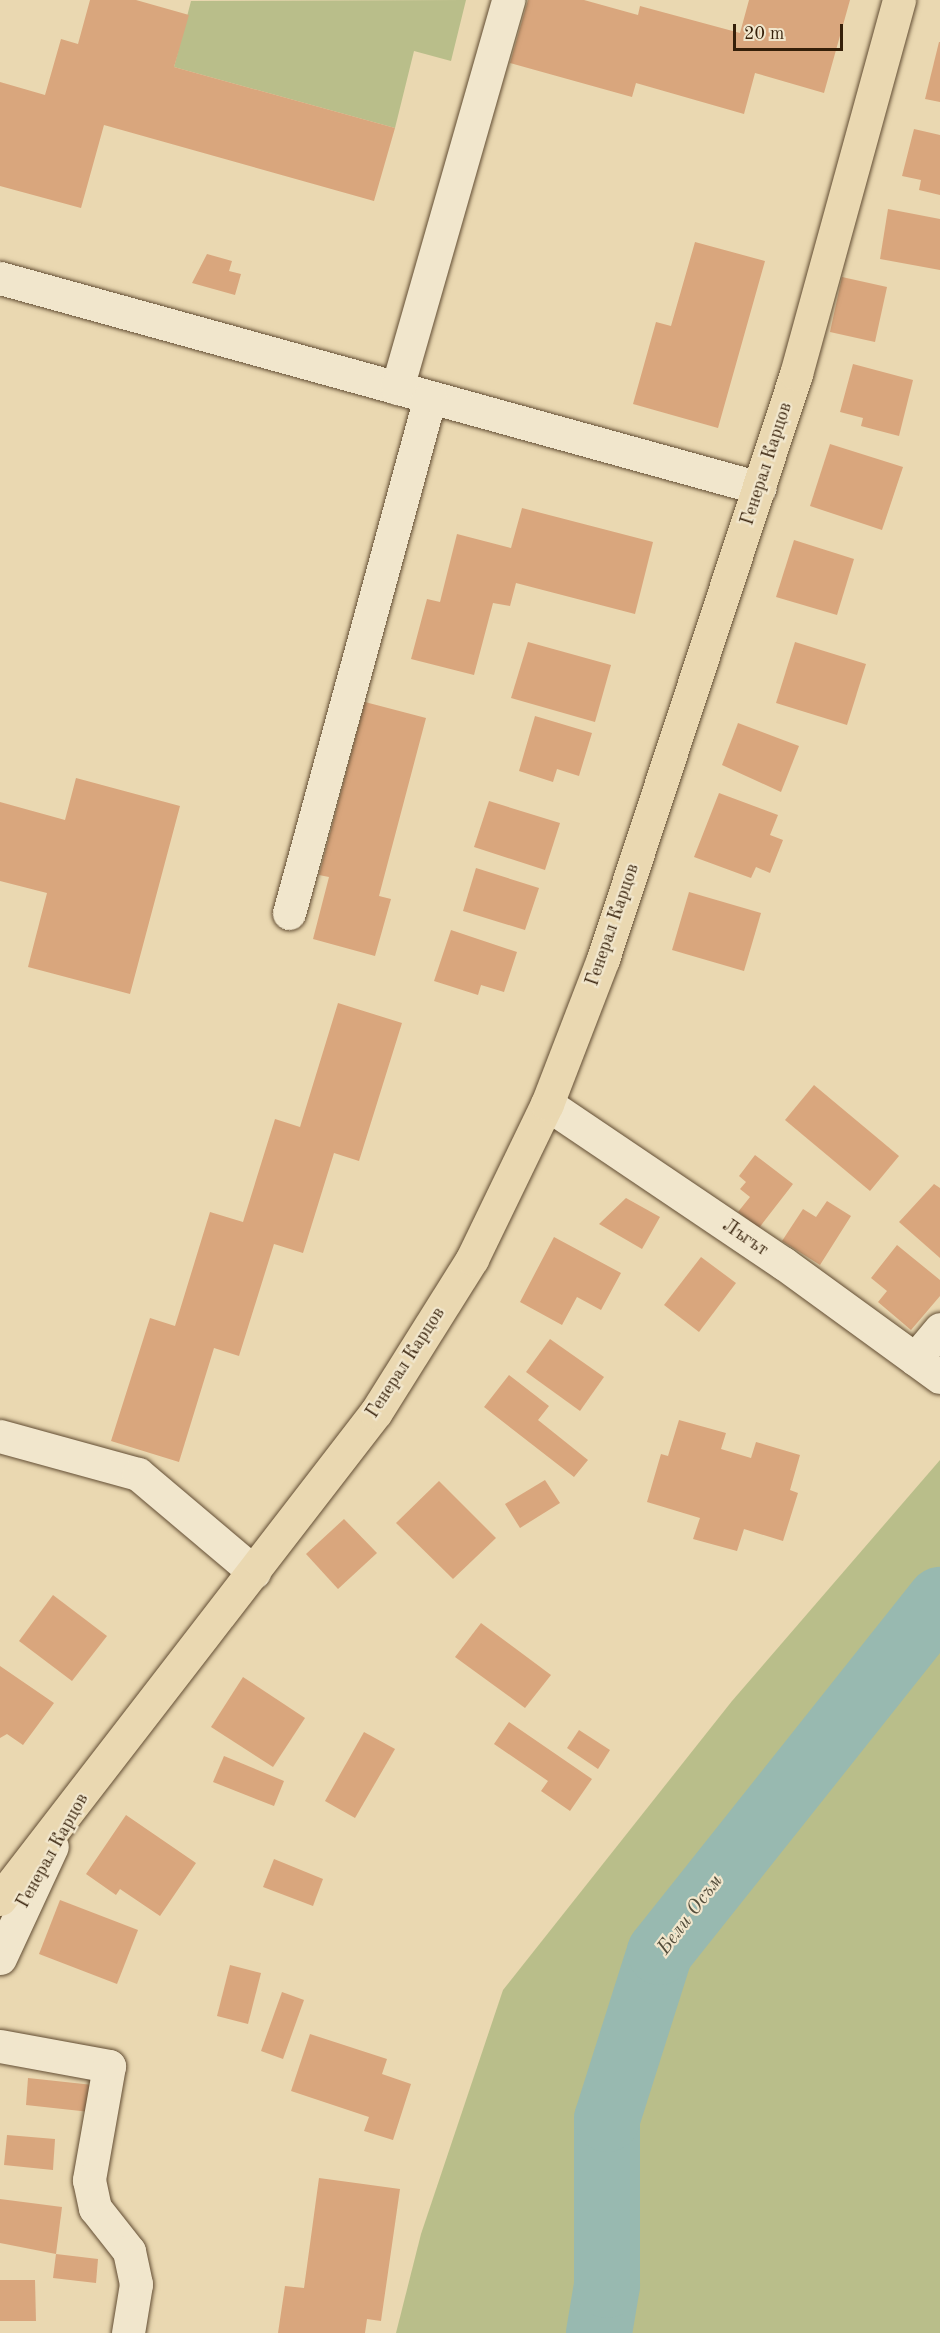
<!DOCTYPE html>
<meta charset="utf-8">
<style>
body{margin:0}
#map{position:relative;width:940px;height:2333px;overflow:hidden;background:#ead8b1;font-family:"Old Standard TT",serif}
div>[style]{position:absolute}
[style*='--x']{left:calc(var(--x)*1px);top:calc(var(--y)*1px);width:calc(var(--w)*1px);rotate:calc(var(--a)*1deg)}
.green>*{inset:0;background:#b9be8a}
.river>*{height:66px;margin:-33px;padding:0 33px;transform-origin:33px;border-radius:33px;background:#98b9b0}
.building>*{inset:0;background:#d9a67d}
.roads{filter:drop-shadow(0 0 2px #624d33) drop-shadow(0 0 2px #624d33)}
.minor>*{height:33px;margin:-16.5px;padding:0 16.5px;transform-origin:16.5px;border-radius:16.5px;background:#f1e6cc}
.major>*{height:33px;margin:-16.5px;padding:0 16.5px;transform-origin:16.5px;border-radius:16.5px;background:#ead8b1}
span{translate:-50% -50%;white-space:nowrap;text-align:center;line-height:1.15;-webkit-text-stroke:4.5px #f1e6cc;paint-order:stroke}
.street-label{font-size:18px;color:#351f09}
.water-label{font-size:20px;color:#534d3b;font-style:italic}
.scale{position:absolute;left:733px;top:24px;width:110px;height:27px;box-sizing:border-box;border:3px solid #351f09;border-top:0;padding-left:8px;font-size:18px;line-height:21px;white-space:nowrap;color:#351f09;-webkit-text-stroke:4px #f1e6cc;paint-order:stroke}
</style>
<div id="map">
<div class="green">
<i style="clip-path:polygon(466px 0,451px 61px,414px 51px,395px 128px,174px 67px,191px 1px)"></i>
<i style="clip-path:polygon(940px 1460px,940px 2333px,396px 2333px,421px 2234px,503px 1990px,732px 1701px)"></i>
</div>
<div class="river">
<i style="--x:599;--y:2333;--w:49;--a:-80.5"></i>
<i style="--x:607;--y:2285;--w:166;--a:-90"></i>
<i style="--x:607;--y:2119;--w:175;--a:-72.4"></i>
<i style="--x:660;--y:1952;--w:450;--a:-51.5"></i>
</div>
<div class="building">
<i style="clip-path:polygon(90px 0,136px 0,189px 15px,174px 67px,395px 128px,374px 201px,104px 125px,81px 208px,0 186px,0 82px,45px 95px,61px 39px,78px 44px)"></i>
<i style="clip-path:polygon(528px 0,584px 0,638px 15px,640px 6px,740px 33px,749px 0,850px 0,824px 93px,755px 73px,744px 114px,636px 83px,632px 97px,510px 63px)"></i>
<i style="clip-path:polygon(939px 42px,940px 42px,940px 102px,925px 99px)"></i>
<i style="clip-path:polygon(914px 129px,940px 135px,940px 195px,919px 190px,921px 180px,902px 176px)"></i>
<i style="clip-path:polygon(888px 209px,940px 219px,940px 270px,880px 259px)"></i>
<i style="clip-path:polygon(695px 242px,765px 261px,718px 428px,633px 404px,656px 322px,671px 326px)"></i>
<i style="clip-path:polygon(207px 254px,232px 261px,229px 271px,241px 274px,235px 295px,192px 283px)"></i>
<i style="clip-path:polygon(842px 277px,887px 287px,875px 342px,830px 332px)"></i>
<i style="clip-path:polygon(853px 364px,913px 380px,899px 436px,861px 426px,863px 418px,840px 412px)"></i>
<i style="clip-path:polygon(830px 444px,903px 467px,882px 530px,810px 506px)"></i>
<i style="clip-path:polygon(522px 508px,653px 542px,635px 614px,516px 583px,510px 606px,493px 603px,474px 675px,411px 659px,427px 599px,440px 602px,457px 534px,511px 548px)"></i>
<i style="clip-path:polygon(794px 540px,854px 559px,837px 615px,776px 597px)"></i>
<i style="clip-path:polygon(528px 642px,611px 665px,595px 722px,511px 698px)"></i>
<i style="clip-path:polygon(795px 642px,866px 664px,847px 725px,776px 703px)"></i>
<i style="clip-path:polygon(365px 702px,426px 718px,379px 896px,391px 899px,375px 956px,313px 939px,329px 877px,319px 875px)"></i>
<i style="clip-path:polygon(535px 716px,592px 733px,579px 776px,557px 769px,553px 782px,519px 771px)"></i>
<i style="clip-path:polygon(738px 723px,799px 746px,781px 792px,722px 765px)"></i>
<i style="clip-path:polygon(76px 778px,180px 806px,130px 994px,28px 967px,47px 893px,0 881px,0 802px,65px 820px)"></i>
<i style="clip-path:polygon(719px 793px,778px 815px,770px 835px,783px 840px,770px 873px,756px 867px,751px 878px,694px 857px)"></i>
<i style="clip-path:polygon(489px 801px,560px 823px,545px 870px,474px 847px)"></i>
<i style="clip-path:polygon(476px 868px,539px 888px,525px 930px,463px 911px)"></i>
<i style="clip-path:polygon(689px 892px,761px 913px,744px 971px,672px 950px)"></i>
<i style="clip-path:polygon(451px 930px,517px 952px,504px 992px,481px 985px,478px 995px,434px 981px)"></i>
<i style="clip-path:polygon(338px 1003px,402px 1023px,359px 1161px,334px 1153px,303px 1253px,274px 1244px,239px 1356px,214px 1348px,179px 1462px,111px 1441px,150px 1318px,175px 1326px,210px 1212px,243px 1222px,275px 1119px,300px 1127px)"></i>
<i style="clip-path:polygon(814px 1085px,899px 1156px,870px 1191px,785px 1120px)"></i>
<i style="clip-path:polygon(755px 1155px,793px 1184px,759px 1228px,738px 1212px,750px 1197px,740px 1189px,746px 1182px,739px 1176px)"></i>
<i style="clip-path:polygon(934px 1184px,940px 1188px,940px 1258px,899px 1222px)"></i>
<i style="clip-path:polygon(626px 1198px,660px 1217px,642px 1249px,599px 1224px)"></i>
<i style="clip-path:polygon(827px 1201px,851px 1216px,820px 1265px,782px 1241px,803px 1209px,816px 1217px)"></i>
<i style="clip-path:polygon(554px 1237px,621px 1273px,601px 1310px,577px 1297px,562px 1325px,520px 1302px)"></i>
<i style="clip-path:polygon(897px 1245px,940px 1280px,940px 1296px,911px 1330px,878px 1302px,887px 1291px,871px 1278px)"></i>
<i style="clip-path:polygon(701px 1257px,736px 1283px,699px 1332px,664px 1305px)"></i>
<i style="clip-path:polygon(550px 1339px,604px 1377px,580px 1411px,526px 1372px)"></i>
<i style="clip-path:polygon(509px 1375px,549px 1406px,538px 1420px,588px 1460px,574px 1477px,484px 1407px)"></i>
<i style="clip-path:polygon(679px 1420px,726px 1433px,721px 1449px,751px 1458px,756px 1442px,800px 1455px,790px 1490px,798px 1493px,783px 1541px,744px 1529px,737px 1551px,693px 1539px,700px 1518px,647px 1502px,661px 1454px,668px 1456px)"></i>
<i style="clip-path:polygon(545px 1480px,560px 1503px,520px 1528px,505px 1504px)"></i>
<i style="clip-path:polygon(439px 1481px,496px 1538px,453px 1579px,396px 1523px)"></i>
<i style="clip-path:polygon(344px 1519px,377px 1553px,338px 1589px,306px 1554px)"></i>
<i style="clip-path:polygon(53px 1595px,107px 1636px,72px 1681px,19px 1641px)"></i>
<i style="clip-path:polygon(481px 1623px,551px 1675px,525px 1708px,455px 1657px)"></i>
<i style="clip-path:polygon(0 1666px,54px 1703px,23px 1745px,7px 1734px,0 1738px)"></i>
<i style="clip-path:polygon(243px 1677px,305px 1718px,273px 1767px,211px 1727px)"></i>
<i style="clip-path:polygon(509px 1722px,592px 1779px,570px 1811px,541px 1791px,548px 1781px,494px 1744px)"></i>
<i style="clip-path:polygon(579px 1730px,610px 1750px,598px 1769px,567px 1748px)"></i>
<i style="clip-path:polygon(364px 1732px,395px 1749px,355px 1818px,325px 1801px)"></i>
<i style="clip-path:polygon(224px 1756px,284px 1781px,274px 1806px,213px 1782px)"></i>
<i style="clip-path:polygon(126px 1815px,196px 1863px,160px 1916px,120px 1889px,116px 1895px,86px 1874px)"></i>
<i style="clip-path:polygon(274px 1859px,323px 1879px,313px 1906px,263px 1887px)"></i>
<i style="clip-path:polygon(60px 1900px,138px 1930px,117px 1984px,39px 1954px)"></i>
<i style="clip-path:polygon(230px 1965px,261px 1973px,248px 2024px,217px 2016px)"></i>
<i style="clip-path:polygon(282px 1992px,304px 2000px,283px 2059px,261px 2051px)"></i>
<i style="clip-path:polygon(310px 2034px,387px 2059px,382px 2074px,411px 2084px,393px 2140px,364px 2131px,369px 2117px,291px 2091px)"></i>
<i style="clip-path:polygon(28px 2078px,93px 2085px,90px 2112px,26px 2105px)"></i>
<i style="clip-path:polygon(7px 2135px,55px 2139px,53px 2170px,4px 2165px)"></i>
<i style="clip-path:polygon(319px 2178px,400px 2189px,381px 2321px,367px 2319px,365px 2333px,278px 2333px,285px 2286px,304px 2288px)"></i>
<i style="clip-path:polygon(0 2199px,62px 2207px,56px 2254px,0 2243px)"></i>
<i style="clip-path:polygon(56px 2254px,98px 2259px,96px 2283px,53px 2278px)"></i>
<i style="clip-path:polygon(0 2280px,35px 2280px,36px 2321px,0 2321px)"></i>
</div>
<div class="roads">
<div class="minor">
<i style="--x:0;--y:278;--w:788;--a:15.45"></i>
<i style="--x:397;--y:388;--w:404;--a:-74"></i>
<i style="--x:289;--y:913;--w:535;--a:-74.72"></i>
<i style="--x:547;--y:1104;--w:285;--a:34"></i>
<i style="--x:783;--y:1263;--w:194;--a:36"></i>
<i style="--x:915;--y:1359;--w:39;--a:-50"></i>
<i style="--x:0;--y:1436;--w:143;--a:15.4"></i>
<i style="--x:138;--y:1474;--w:152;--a:40.2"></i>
<i style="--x:0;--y:1958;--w:123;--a:-65.1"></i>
<i style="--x:0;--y:2046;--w:111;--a:10.4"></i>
<i style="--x:109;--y:2066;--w:116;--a:100"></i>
<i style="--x:89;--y:2180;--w:29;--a:78"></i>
<i style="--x:95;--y:2208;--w:55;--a:51.7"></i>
<i style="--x:129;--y:2251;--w:34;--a:78"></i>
<i style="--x:136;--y:2284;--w:50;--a:99.3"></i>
</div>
<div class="major">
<i style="--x:0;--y:1899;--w:615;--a:-52.33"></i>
<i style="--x:376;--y:1412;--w:181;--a:-57.9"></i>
<i style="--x:472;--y:1259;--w:172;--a:-64.2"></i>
<i style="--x:547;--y:1104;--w:155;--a:-68.9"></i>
<i style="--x:603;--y:959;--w:616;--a:-71.74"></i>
<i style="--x:796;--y:374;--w:388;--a:-74.6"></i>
</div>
</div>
<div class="street-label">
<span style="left:767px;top:464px;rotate:-72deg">Генерал Карцов</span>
<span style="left:613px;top:925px;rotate:-71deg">Генерал Карцов</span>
<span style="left:745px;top:1238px;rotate:34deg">Лъгът</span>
<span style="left:406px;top:1363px;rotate:-57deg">Генерал Карцов</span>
<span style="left:53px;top:1851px;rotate:-61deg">Генерал Карцов</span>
</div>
<div class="water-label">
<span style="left:691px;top:1915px;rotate:-53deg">Бели Осъм</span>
</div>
<div class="scale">20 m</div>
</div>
